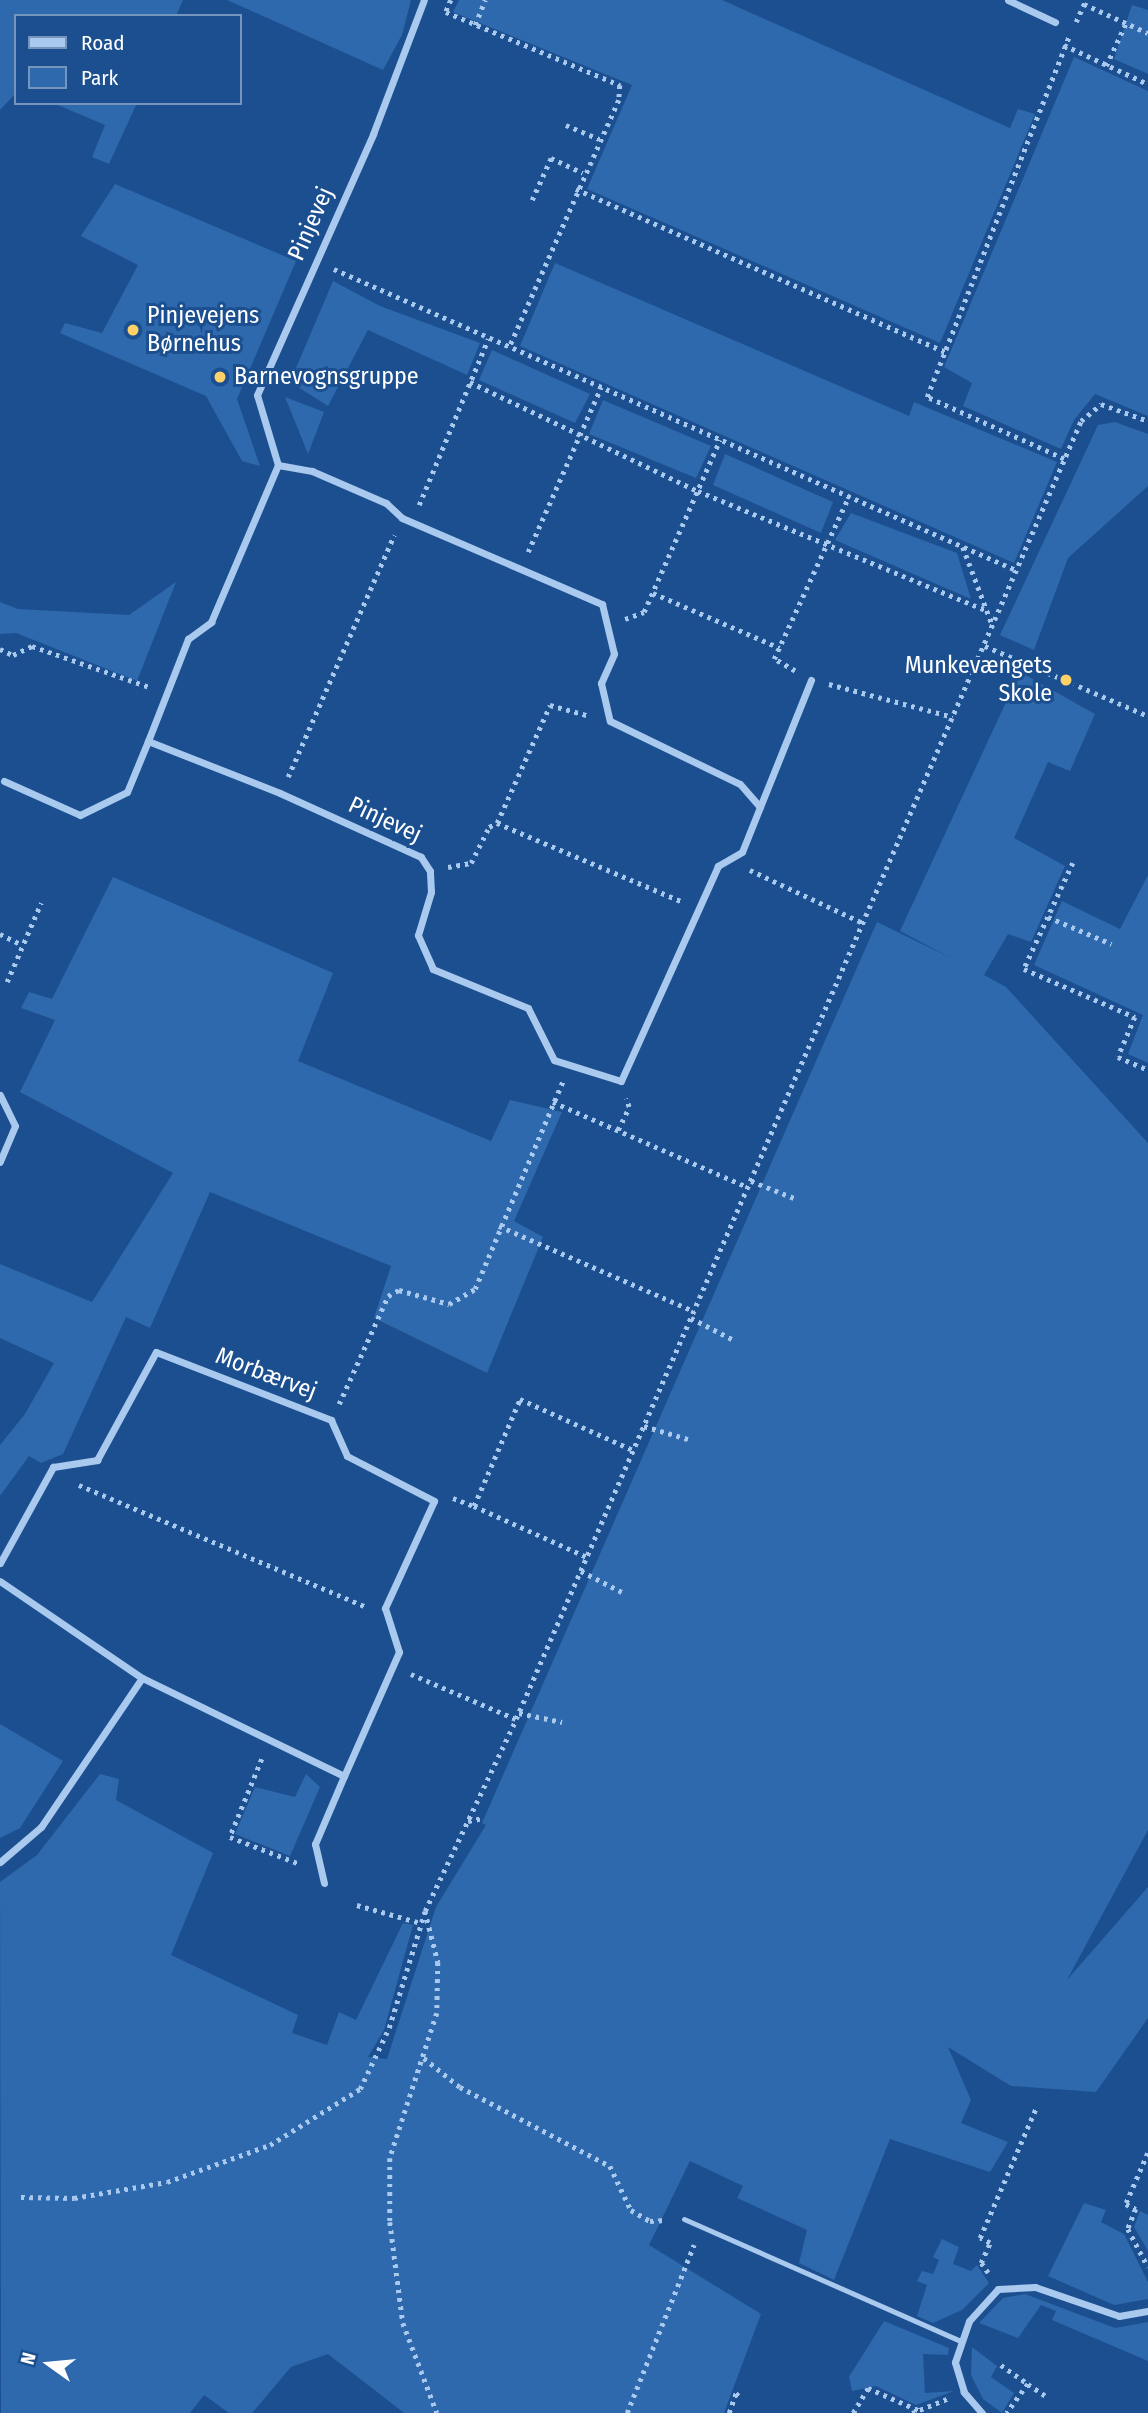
<!DOCTYPE html>
<meta charset="utf-8">
<style>
body{margin:0}
#map{position:relative;width:1148px;height:2413px;overflow:hidden;background:#1b4f8f;font-family:"Fira Sans Condensed",sans-serif}
div>[style]{position:absolute}
[style*='--x']{left:calc(var(--x)*1px);top:calc(var(--y)*1px);width:calc(var(--w)*1px);rotate:calc(var(--a)*1deg)}
.green>*{inset:0;background:#2e69ad}
.path>*{height:4.5px;margin-top:-2.25px;transform-origin:0;background:repeating-linear-gradient(90deg,#a9c9ee 0 3.5px,transparent 0 8.5px)}
.lane>*{height:5px;margin:-2.5px;padding:0 2.5px;transform-origin:2.5px;border-radius:2.5px;background:#a9c9ee}
.street>*{height:7px;margin:-3.5px;padding:0 3.5px;transform-origin:3.5px;border-radius:3.5px;background:#a9c9ee}
.dots>*{width:19px;height:19px;translate:-50% -50%;box-sizing:border-box;border:4px solid #1b4f8f;border-radius:50%}
span{translate:-50% -50%;white-space:nowrap;text-align:center;line-height:1.15;-webkit-text-stroke:6px #1b4f8f;paint-order:stroke}
.street-label{font-size:24px;color:#fff}
.poi-label{font-size:24px;color:#fff}
.left{translate:0 -50%;text-align:left}
.right{translate:-100% -50%;text-align:right}
.legend{position:absolute;left:14px;top:14px;width:228px;height:91px;box-sizing:border-box;background:#1b4f8f;border:2px solid #7695bc;margin:0;padding:9px 12px;list-style:none;font-size:21px;color:#fff}
.legend li{display:flex;align-items:center;gap:14px;height:35px}
.legend b{width:35px;border:2px solid #7695bc}
.north{position:absolute;left:14px;top:2329px;width:70px;height:70px;-webkit-text-stroke:5px #1b4f8f;paint-order:stroke;rotate:285deg;font-size:19px;font-weight:700;line-height:28px;text-align:center;color:#fff}
.north::after{content:'';display:block;margin:auto;width:24px;height:32px;background:#fff;clip-path:polygon(50% 0,100% 100%,50% 72%,0 100%)}
</style>
<div id="map">
<div class="green">
<i style="clip-path:polygon(0 0,183px 0,176px 16px,16px 16px,16px 93px,0 110px)"></i>
<i style="clip-path:polygon(227px 0,411px 0,402px 35px,383px 70px)"></i>
<i style="clip-path:polygon(459px 0,722px 0,1010px 128px,1018px 109px,1035px 114px,940px 343px,587px 189px,632px 85px,453px 12px)"></i>
<i style="clip-path:polygon(1132px 5px,1148px 10px,1148px 74px,1114px 59px)"></i>
<i style="clip-path:polygon(1074px 57px,1148px 91px,1148px 416px,1095px 394px,1074px 420px,1061px 449px,963px 406px,972px 383px,944px 367px)"></i>
<i style="clip-path:polygon(53px 103px,137px 103px,109px 164px,92px 157px,105px 125px)"></i>
<i style="clip-path:polygon(115px 184px,296px 261px,237px 399px,260px 466px,242px 461px,206px 396px,60px 333px,65px 323px,102px 333px,138px 265px,81px 236px)"></i>
<i style="clip-path:polygon(555px 263px,909px 416px,914px 402px,1057px 462px,1014px 563px,520px 346px)"></i>
<i style="clip-path:polygon(333px 281px,380px 306px,480px 343px,467px 375px,368px 330px,328px 406px,290px 382px)"></i>
<i style="clip-path:polygon(492px 350px,590px 394px,575px 423px,479px 380px)"></i>
<i style="clip-path:polygon(285px 397px,324px 412px,308px 454px)"></i>
<i style="clip-path:polygon(603px 400px,711px 446px,696px 478px,589px 434px)"></i>
<i style="clip-path:polygon(1115px 422px,1148px 434px,1148px 486px,1068px 558px,1034px 650px,1000px 635px,1098px 425px)"></i>
<i style="clip-path:polygon(725px 454px,833px 502px,821px 533px,713px 485px)"></i>
<i style="clip-path:polygon(851px 513px,957px 553px,971px 599px,835px 540px)"></i>
<i style="clip-path:polygon(176px 582px,137px 681px,16px 633px,0 634px,0 602px,18px 609px,129px 615px)"></i>
<i style="clip-path:polygon(1020px 672px,1095px 714px,1070px 771px,1048px 762px,1014px 838px,1065px 866px,1031px 942px,1008px 934px,984px 975px,1006px 987px,1148px 1143px,1148px 1830px,1067px 1980px,1148px 1887px,1148px 2018px,1096px 2092px,1011px 2086px,948px 2047px,971px 2100px,961px 2123px,1008px 2142px,990px 2172px,890px 2139px,834px 2280px,799px 2263px,807px 2230px,737px 2198px,743px 2186px,690px 2161px,649px 2245px,761px 2314px,724px 2413px,404px 2413px,328px 2354px,291px 2367px,252px 2413px,229px 2413px,204px 2395px,190px 2413px,1px 2413px,0 1882px,37px 1855px,100px 1774px,119px 1779px,116px 1800px,213px 1853px,171px 1955px,298px 2015px,292px 2033px,327px 2045px,339px 2012px,356px 2020px,403px 1923px,413px 1925px,384px 2030px,368px 2057px,387px 2059px,436px 1907px,486px 1825px,482px 1823px,877px 922px,951px 958px,900px 931px)"></i>
<i style="clip-path:polygon(1148px 875px,1148px 1063px,1128px 1054px,1143px 1015px,1034px 965px,1062px 901px,1120px 929px)"></i>
<i style="clip-path:polygon(113px 877px,333px 973px,298px 1061px,491px 1141px,510px 1100px,562px 1112px,514px 1221px,543px 1237px,487px 1373px,374px 1318px,391px 1266px,210px 1192px,150px 1328px,126px 1317px,63px 1454px,41px 1463px,29px 1456px,0 1496px,0 1445px,25px 1414px,54px 1363px,0 1338px,0 1264px,92px 1302px,173px 1173px,20px 1092px,55px 1020px,21px 1008px,29px 992px,52px 999px)"></i>
<i style="clip-path:polygon(0 1724px,63px 1761px,20px 1828px,0 1838px)"></i>
<i style="clip-path:polygon(306px 1774px,320px 1787px,290px 1856px,235px 1834px,255px 1787px,295px 1797px)"></i>
<i style="clip-path:polygon(1084px 2203px,1106px 2210px,1101px 2222px,1124px 2234px,1148px 2282px,1148px 2299px,1114px 2305px,1048px 2276px)"></i>
<i style="clip-path:polygon(1140px 2211px,1148px 2215px,1148px 2251px,1134px 2227px)"></i>
<i style="clip-path:polygon(942px 2239px,959px 2247px,953px 2264px,971px 2271px,977px 2265px,989px 2283px,962px 2310px,933px 2323px,917px 2316px,927px 2285px,917px 2281px,922px 2271px,933px 2274px,939px 2260px,933px 2257px)"></i>
<i style="clip-path:polygon(1025px 2294px,1115px 2328px,1148px 2322px,1148px 2361px,1052px 2320px,1056px 2311px,1041px 2305px,1018px 2338px,979px 2323px,1003px 2298px)"></i>
<i style="clip-path:polygon(884px 2321px,949px 2348px,948px 2355px,923px 2354px,925px 2393px,954px 2391px,916px 2405px,876px 2386px,852px 2391px,849px 2377px)"></i>
<i style="clip-path:polygon(972px 2347px,997px 2366px,991px 2377px,1014px 2393px,1002px 2413px,983px 2399px,971px 2375px)"></i>
</div>
<div class="path">
<i style="--x:451;--y:0;--w:13;--a:113"></i>
<i style="--x:446;--y:12;--w:189;--a:22.8"></i>
<i style="--x:620;--y:85;--w:15;--a:94"></i>
<i style="--x:619;--y:100;--w:271;--a:113.9"></i>
<i style="--x:1084;--y:4;--w:70;--a:24.4"></i>
<i style="--x:1076;--y:22;--w:24;--a:-66"></i>
<i style="--x:475;--y:25;--w:27;--a:-68"></i>
<i style="--x:1064;--y:45;--w:93;--a:24.9"></i>
<i style="--x:1106;--y:66;--w:47;--a:-65.1"></i>
<i style="--x:566;--y:125;--w:36;--a:23"></i>
<i style="--x:576;--y:189;--w:403;--a:23.8"></i>
<i style="--x:532;--y:200;--w:46;--a:-65.7"></i>
<i style="--x:551;--y:158;--w:35;--a:25"></i>
<i style="--x:334;--y:269;--w:748;--a:23.82"></i>
<i style="--x:470;--y:382;--w:253;--a:25.6"></i>
<i style="--x:698;--y:491;--w:313;--a:22.5"></i>
<i style="--x:1064;--y:459;--w:150;--a:-155.7"></i>
<i style="--x:927;--y:397;--w:387;--a:-68.5"></i>
<i style="--x:419;--y:505;--w:180;--a:-67.4"></i>
<i style="--x:963;--y:547;--w:85;--a:69.4"></i>
<i style="--x:528;--y:552;--w:180;--a:-66.1"></i>
<i style="--x:653;--y:593;--w:138;--a:23.4"></i>
<i style="--x:625;--y:619;--w:20;--a:-20"></i>
<i style="--x:644;--y:612;--w:188;--a:-66.2"></i>
<i style="--x:985;--y:646;--w:177;--a:23.2"></i>
<i style="--x:0;--y:649;--w:14;--a:25"></i>
<i style="--x:13;--y:655;--w:21;--a:-25"></i>
<i style="--x:32;--y:646;--w:124;--a:19.3"></i>
<i style="--x:795;--y:671;--w:24;--a:-150"></i>
<i style="--x:774;--y:659;--w:179;--a:-65.3"></i>
<i style="--x:829;--y:684;--w:128;--a:14.9"></i>
<i style="--x:288;--y:777;--w:264;--a:-66.3"></i>
<i style="--x:497;--y:823;--w:202;--a:23"></i>
<i style="--x:1073;--y:863;--w:117;--a:114.8"></i>
<i style="--x:1024;--y:969;--w:121;--a:23.4"></i>
<i style="--x:1135;--y:1017;--w:43;--a:113"></i>
<i style="--x:1118;--y:1057;--w:33;--a:23"></i>
<i style="--x:448;--y:867;--w:23;--a:-10"></i>
<i style="--x:471;--y:863;--w:40;--a:-63.4"></i>
<i style="--x:489;--y:827;--w:9;--a:-27"></i>
<i style="--x:497;--y:823;--w:129;--a:-65.8"></i>
<i style="--x:550;--y:705;--w:41;--a:15.4"></i>
<i style="--x:750;--y:870;--w:125;--a:25.1"></i>
<i style="--x:1048;--y:917;--w:69;--a:22.9"></i>
<i style="--x:0;--y:934;--w:25;--a:26"></i>
<i style="--x:7;--y:982;--w:86;--a:-66.7"></i>
<i style="--x:553;--y:1102;--w:213;--a:23.6"></i>
<i style="--x:618;--y:1130;--w:25;--a:-64"></i>
<i style="--x:629;--y:1107;--w:9;--a:-111"></i>
<i style="--x:751;--y:1181;--w:46;--a:21.6"></i>
<i style="--x:499;--y:1226;--w:213;--a:23.6"></i>
<i style="--x:691;--y:1318;--w:46;--a:27.1"></i>
<i style="--x:339;--y:1404;--w:119;--a:-65.6"></i>
<i style="--x:388;--y:1296;--w:13;--a:-29"></i>
<i style="--x:399;--y:1290;--w:52;--a:15.6"></i>
<i style="--x:449;--y:1304;--w:30;--a:-30"></i>
<i style="--x:475;--y:1289;--w:226;--a:-67.1"></i>
<i style="--x:644;--y:1426;--w:46;--a:16.5"></i>
<i style="--x:79;--y:1485;--w:313;--a:23"></i>
<i style="--x:453;--y:1498;--w:22;--a:21"></i>
<i style="--x:474;--y:1506;--w:116;--a:-66.7"></i>
<i style="--x:520;--y:1399;--w:124;--a:24.3"></i>
<i style="--x:474;--y:1506;--w:124;--a:24.3"></i>
<i style="--x:581;--y:1571;--w:46;--a:27.1"></i>
<i style="--x:411;--y:1674;--w:114;--a:23.2"></i>
<i style="--x:519;--y:1713;--w:44;--a:11.8"></i>
<i style="--x:262;--y:1759;--w:84;--a:112.3"></i>
<i style="--x:230;--y:1837;--w:75;--a:21.1"></i>
<i style="--x:468;--y:1821;--w:16;--a:-11"></i>
<i style="--x:357;--y:1905;--w:66;--a:15.7"></i>
<i style="--x:425;--y:1911;--w:53;--a:75.7"></i>
<i style="--x:438;--y:1962;--w:51;--a:91.1"></i>
<i style="--x:437;--y:2013;--w:152;--a:108"></i>
<i style="--x:390;--y:2158;--w:64;--a:90"></i>
<i style="--x:390;--y:2222;--w:102;--a:82.7"></i>
<i style="--x:403;--y:2323;--w:96;--a:69.3"></i>
<i style="--x:424;--y:2058;--w:46;--a:38.9"></i>
<i style="--x:460;--y:2087;--w:170;--a:27.8"></i>
<i style="--x:610;--y:2166;--w:49;--a:64.5"></i>
<i style="--x:631;--y:2210;--w:22;--a:30"></i>
<i style="--x:650;--y:2221;--w:16;--a:-4"></i>
<i style="--x:1148;--y:2153;--w:56;--a:113.3"></i>
<i style="--x:1126;--y:2204;--w:11;--a:27"></i>
<i style="--x:1136;--y:2209;--w:22;--a:112"></i>
<i style="--x:1128;--y:2229;--w:43;--a:62.2"></i>
<i style="--x:21;--y:2197;--w:53;--a:1.1"></i>
<i style="--x:74;--y:2198;--w:94;--a:-9.8"></i>
<i style="--x:167;--y:2182;--w:109;--a:-19.8"></i>
<i style="--x:270;--y:2145;--w:106;--a:-31.9"></i>
<i style="--x:360;--y:2089;--w:68;--a:-64.6"></i>
<i style="--x:389;--y:2028;--w:122;--a:-72.9"></i>
<i style="--x:425;--y:1911;--w:212;--a:-64.6"></i>
<i style="--x:516;--y:1719;--w:1416;--a:-66.48"></i>
<i style="--x:1081;--y:421;--w:26;--a:-40"></i>
<i style="--x:1101;--y:404;--w:50;--a:19.9"></i>
<i style="--x:988;--y:2273;--w:12;--a:-125"></i>
<i style="--x:981;--y:2263;--w:22;--a:-66"></i>
<i style="--x:990;--y:2243;--w:11;--a:-153"></i>
<i style="--x:980;--y:2238;--w:142;--a:-66.7"></i>
<i style="--x:1001;--y:2365;--w:33;--a:35"></i>
<i style="--x:1028;--y:2384;--w:36;--a:126"></i>
<i style="--x:1028;--y:2384;--w:25;--a:34"></i>
<i style="--x:627;--y:2413;--w:181;--a:-68.3"></i>
<i style="--x:729;--y:2413;--w:21;--a:-71"></i>
<i style="--x:736;--y:2393;--w:7;--a:45"></i>
<i style="--x:853;--y:2413;--w:29;--a:-59"></i>
<i style="--x:868;--y:2388;--w:55;--a:23.7"></i>
<i style="--x:912;--y:2413;--w:38;--a:-22"></i>
</div>
<div class="lane">
<i style="--x:684;--y:2219;--w:302;--a:23.8"></i>
</div>
<div class="street">
<i style="--x:1008;--y:0;--w:52;--a:25.1"></i>
<i style="--x:278;--y:465;--w:35;--a:10"></i>
<i style="--x:312;--y:471;--w:81;--a:23.4"></i>
<i style="--x:386;--y:503;--w:22;--a:43"></i>
<i style="--x:402;--y:518;--w:218;--a:23.3"></i>
<i style="--x:602;--y:604;--w:51;--a:76.5"></i>
<i style="--x:614;--y:654;--w:32;--a:114"></i>
<i style="--x:601;--y:683;--w:39;--a:77"></i>
<i style="--x:610;--y:721;--w:144;--a:25.9"></i>
<i style="--x:740;--y:784;--w:30;--a:49"></i>
<i style="--x:760;--y:807;--w:48;--a:111.8"></i>
<i style="--x:742;--y:852;--w:28;--a:150"></i>
<i style="--x:718;--y:866;--w:236;--a:114.3"></i>
<i style="--x:621;--y:1081;--w:70;--a:-162.6"></i>
<i style="--x:554;--y:1060;--w:58;--a:-116.6"></i>
<i style="--x:528;--y:1008;--w:103;--a:-157.7"></i>
<i style="--x:433;--y:969;--w:37;--a:-114"></i>
<i style="--x:418;--y:935;--w:45;--a:-73.2"></i>
<i style="--x:431;--y:892;--w:21;--a:-93"></i>
<i style="--x:430;--y:871;--w:17;--a:-123"></i>
<i style="--x:421;--y:857;--w:155;--a:-155.6"></i>
<i style="--x:280;--y:793;--w:142;--a:-158.5"></i>
<i style="--x:148;--y:741;--w:110;--a:-68.6"></i>
<i style="--x:188;--y:639;--w:29;--a:-36"></i>
<i style="--x:211;--y:622;--w:171;--a:-66.9"></i>
<i style="--x:278;--y:465;--w:73;--a:-106.7"></i>
<i style="--x:257;--y:395;--w:286;--a:-66"></i>
<i style="--x:373;--y:134;--w:143;--a:-69.2"></i>
<i style="--x:4;--y:781;--w:83;--a:24.1"></i>
<i style="--x:80;--y:815;--w:52;--a:-26.1"></i>
<i style="--x:127;--y:792;--w:55;--a:-67.6"></i>
<i style="--x:760;--y:807;--w:137;--a:-68.1"></i>
<i style="--x:0;--y:1095;--w:34;--a:64"></i>
<i style="--x:15;--y:1126;--w:39;--a:113"></i>
<i style="--x:0;--y:1563;--w:110;--a:-61.1"></i>
<i style="--x:53;--y:1467;--w:45;--a:-9"></i>
<i style="--x:97;--y:1460;--w:123;--a:-61.4"></i>
<i style="--x:156;--y:1352;--w:188;--a:21.2"></i>
<i style="--x:331;--y:1420;--w:39;--a:66"></i>
<i style="--x:347;--y:1456;--w:98;--a:27.3"></i>
<i style="--x:434;--y:1501;--w:118;--a:114.6"></i>
<i style="--x:385;--y:1608;--w:46;--a:72.3"></i>
<i style="--x:399;--y:1652;--w:136;--a:113.9"></i>
<i style="--x:344;--y:1776;--w:225;--a:-154.1"></i>
<i style="--x:142;--y:1678;--w:172;--a:-145.7"></i>
<i style="--x:0;--y:1862;--w:54;--a:-40.5"></i>
<i style="--x:41;--y:1827;--w:180;--a:-55.9"></i>
<i style="--x:324;--y:1883;--w:40;--a:-103"></i>
<i style="--x:315;--y:1844;--w:74;--a:-66.9"></i>
<i style="--x:982;--y:2413;--w:28;--a:-131"></i>
<i style="--x:964;--y:2392;--w:31;--a:-107"></i>
<i style="--x:955;--y:2362;--w:43;--a:-71.1"></i>
<i style="--x:969;--y:2321;--w:43;--a:-47.8"></i>
<i style="--x:998;--y:2289;--w:37;--a:-3"></i>
<i style="--x:1035;--y:2287;--w:89;--a:19"></i>
<i style="--x:1119;--y:2316;--w:29;--a:-10"></i>
</div>
<div class="dots">
<i style="left:133px;top:330px;background:#ffd166"></i>
<i style="left:220px;top:377px;background:#ffd166"></i>
<i style="left:1066px;top:680px;background:#ffd166"></i>
</div>
<div class="street-label">
<span style="left:311px;top:224px;rotate:-66deg">Pinjevej</span>
<span style="left:385px;top:820px;rotate:25deg">Pinjevej</span>
<span style="left:266px;top:1374px;rotate:21deg">Morbærvej</span>
</div>
<div class="poi-label">
<span class="left" style="left:147px;top:330px">Pinjevejens<br>Børnehus</span>
<span class="left" style="left:234px;top:377px">Barnevognsgruppe</span>
<span class="right" style="left:1052px;top:680px">Munkevængets<br>Skole</span>
</div>
<ul class="legend">
<li><b style="height:9px;background:#a9c9ee"></b>Road</li>
<li><b style="height:19px;background:#2e69ad"></b>Park</li>
</ul>
<div class="north">N</div>
</div>
